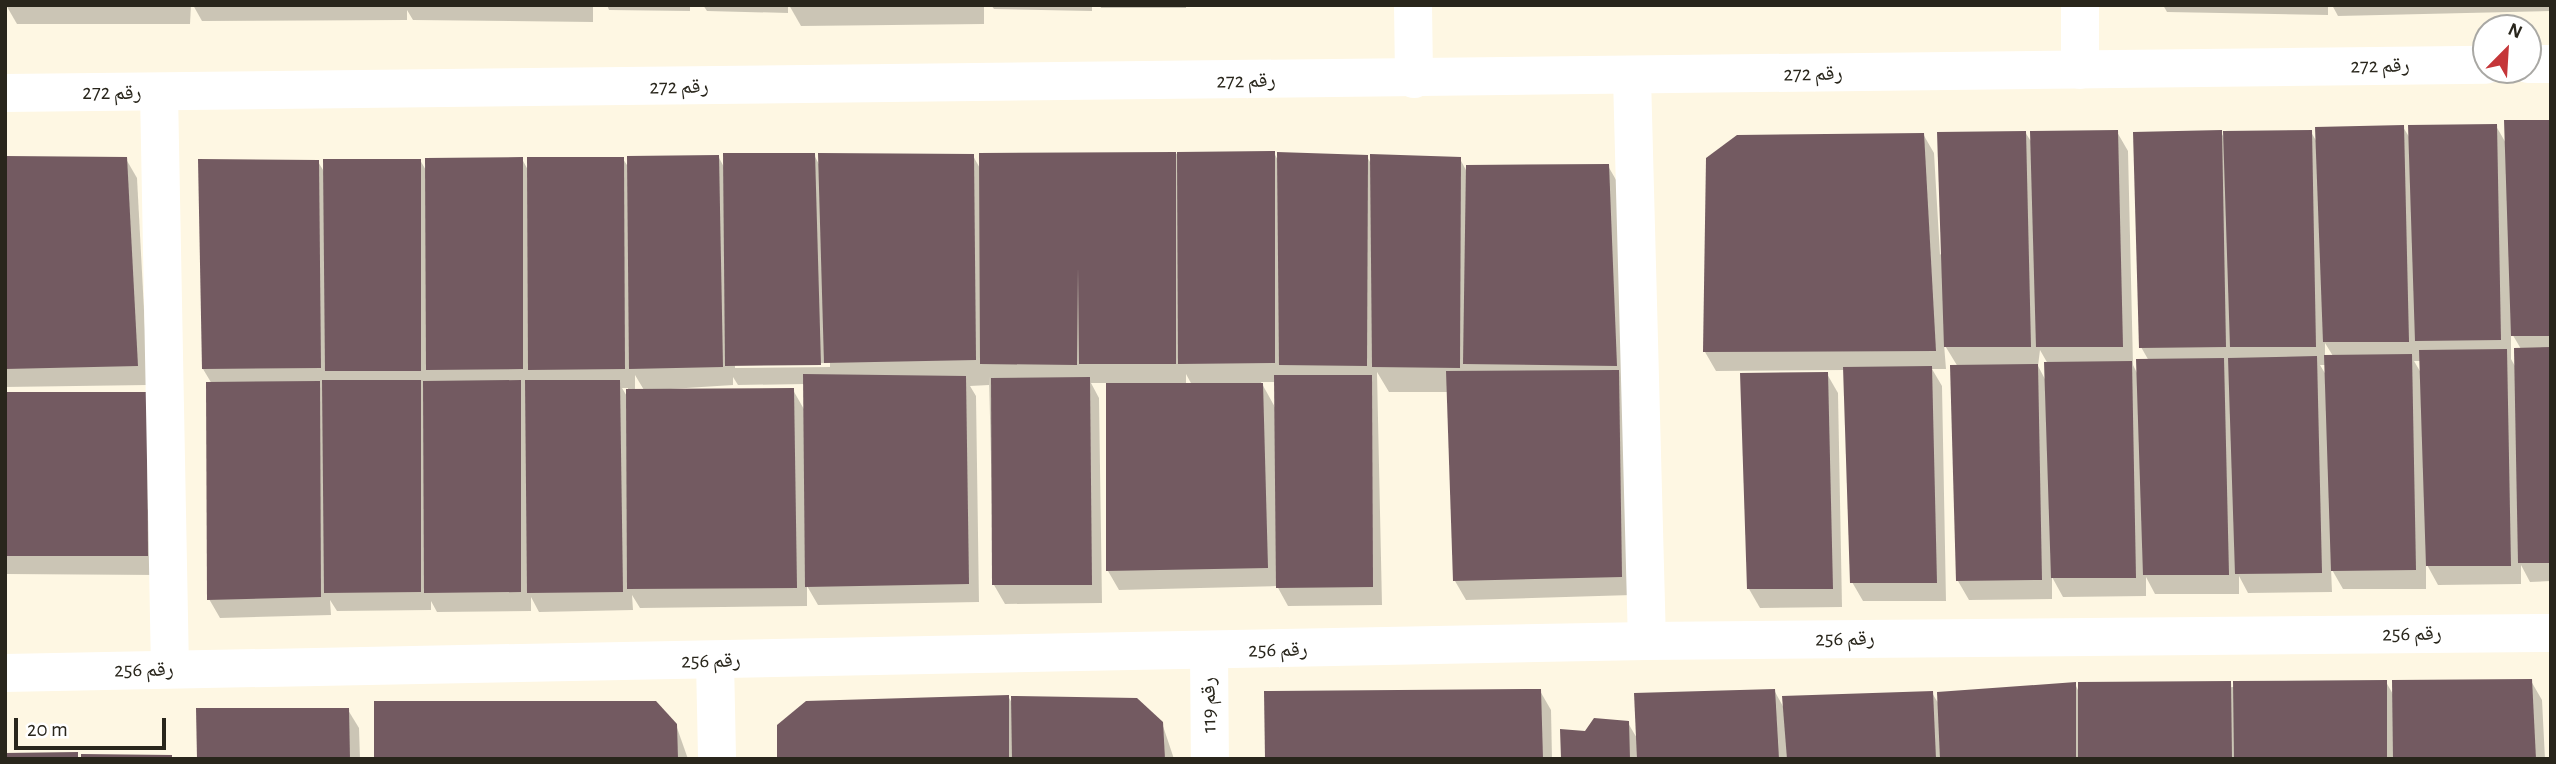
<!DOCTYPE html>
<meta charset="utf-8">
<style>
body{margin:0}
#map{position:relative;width:2556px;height:764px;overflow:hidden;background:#fef7e3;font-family:"Alegreya Sans","Noto Naskh Arabic",sans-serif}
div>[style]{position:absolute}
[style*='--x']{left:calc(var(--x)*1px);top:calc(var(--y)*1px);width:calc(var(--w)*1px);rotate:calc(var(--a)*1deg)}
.shadow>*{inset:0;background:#0003}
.building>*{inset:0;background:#735a61}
.minor>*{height:38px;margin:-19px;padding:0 19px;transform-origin:19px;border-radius:19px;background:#fff}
span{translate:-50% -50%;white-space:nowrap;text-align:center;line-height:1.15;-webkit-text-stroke:7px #fff;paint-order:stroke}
.street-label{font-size:21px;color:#29261c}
.frame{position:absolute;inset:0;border:7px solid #29261c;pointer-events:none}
.north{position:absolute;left:2472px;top:14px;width:70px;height:70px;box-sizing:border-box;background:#fff;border:2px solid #a9a8a4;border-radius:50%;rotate:24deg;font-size:19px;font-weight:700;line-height:28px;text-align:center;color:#29261c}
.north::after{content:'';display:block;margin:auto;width:24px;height:32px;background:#c53639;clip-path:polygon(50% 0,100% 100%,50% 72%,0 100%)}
.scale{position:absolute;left:14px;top:718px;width:152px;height:32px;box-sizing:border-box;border:4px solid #29261c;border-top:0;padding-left:9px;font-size:21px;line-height:24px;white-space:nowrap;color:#29261c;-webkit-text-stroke:5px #fff;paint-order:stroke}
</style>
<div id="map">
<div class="shadow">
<i style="clip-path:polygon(6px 5px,191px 5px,190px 24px,17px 24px)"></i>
<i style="clip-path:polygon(193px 5px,593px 5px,593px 22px,413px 20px,407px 10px,407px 20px,202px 21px)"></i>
<i style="clip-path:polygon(607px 5px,690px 5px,690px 11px,609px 10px)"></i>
<i style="clip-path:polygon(703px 5px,788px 5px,788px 13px,707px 11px)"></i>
<i style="clip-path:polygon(789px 5px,984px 5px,984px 24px,801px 26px)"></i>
<i style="clip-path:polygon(991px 5px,1092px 5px,1092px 11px,994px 9px)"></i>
<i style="clip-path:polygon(1100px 5px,1186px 5px,1186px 8px,1101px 8px)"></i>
<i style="clip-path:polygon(2163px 5px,2328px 5px,2328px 15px,2167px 12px)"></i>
<i style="clip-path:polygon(2332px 5px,2551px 5px,2551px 11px,2338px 16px)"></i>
<i style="clip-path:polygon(evenodd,2551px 121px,2551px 581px,2530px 582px,2521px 565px,2521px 584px,2438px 585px,2426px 563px,2426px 589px,2343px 589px,2331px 568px,2332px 592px,2248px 593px,2239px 576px,2239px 594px,2155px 594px,2146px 577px,2146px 596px,2063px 597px,2052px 577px,2052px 599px,1969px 600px,1958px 581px,1958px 367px,1944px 344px,1946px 369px,1932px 369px,1942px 386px,1946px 601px,1863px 601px,1852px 582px,1845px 370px,1716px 371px,1705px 352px,1923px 134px,1934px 153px,1940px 255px,2025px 132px,2032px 143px,2117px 132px,2128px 151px,2133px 365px,2138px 375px,2149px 361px,2141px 347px,2221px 132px,2225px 140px,2311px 132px,2318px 144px,2403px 127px,2411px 140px,2496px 126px,2507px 145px,2551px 121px,2511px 332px,2521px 349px,2516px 368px,2511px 359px,2511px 332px,2551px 121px,2325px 343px,2333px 356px,2325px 356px,2325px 343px,2551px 121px,2040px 350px,2048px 364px,2046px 381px,2038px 366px,2040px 350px,2551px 121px,2414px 361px,2421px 361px,2421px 373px,2414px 361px,2551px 121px,2320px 365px,2326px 365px,2326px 375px,2320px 365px)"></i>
<i style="clip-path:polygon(evenodd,1274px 153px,1279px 162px,1367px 157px,1372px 165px,1460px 159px,1467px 172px,1608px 166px,1619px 185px,1632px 595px,1466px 600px,1455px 581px,1449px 392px,1389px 392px,1377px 372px,1382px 605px,1288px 606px,1277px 586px,1119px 590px,1108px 571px,1108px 383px,1091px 383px,1099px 398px,1102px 603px,1005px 604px,994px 585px,989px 376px,989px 385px,970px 386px,976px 396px,979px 602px,818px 605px,807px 586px,807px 606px,640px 608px,632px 595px,633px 610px,539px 612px,531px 597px,531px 611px,437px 612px,431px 601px,431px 610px,337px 611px,330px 600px,331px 615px,220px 618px,209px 599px,212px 384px,203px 369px,318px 162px,325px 173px,420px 160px,427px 172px,522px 159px,528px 170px,623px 159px,629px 168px,718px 156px,724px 167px,814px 155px,820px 166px,973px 156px,981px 170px,981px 155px,1274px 153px,830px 363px,830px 367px,735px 368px,735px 364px,830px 363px,1274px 153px,1186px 374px,1192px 385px,1186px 385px,1186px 374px,1274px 153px,635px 375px,644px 390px,635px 390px,635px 375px,1274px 153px,733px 377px,738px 385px,805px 384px,805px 411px,793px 390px,655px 390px,733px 385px,733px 377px,1274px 153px,1261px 382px,1276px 382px,1276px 409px,1261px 382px,1274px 153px,622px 388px,628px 388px,628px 398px,622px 388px)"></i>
<i style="clip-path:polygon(5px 158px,126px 159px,137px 178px,148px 385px,5px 387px)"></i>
<i style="clip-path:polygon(1827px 374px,1838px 393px,1842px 607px,1760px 608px,1749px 589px)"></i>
<i style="clip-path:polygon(5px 393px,157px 413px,157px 575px,5px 574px)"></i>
<i style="clip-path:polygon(2531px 681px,2542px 700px,2545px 759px,1562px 759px,1586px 733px,1628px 723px,1638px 740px,1774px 690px,1785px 710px,1932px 693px,1940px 706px,2075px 684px,2079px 692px,2386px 682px,2394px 696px)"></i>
<i style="clip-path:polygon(1540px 691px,1551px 710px,1552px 759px,1267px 759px)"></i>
<i style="clip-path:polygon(1008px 696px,1013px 705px,1162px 723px,1174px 759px,779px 759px)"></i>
<i style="clip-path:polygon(348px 710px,359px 728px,360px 759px,199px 759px)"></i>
<i style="clip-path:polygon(676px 725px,688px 759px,376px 759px)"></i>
</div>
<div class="building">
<i style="clip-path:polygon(2504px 120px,2551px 120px,2551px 336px,2511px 336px)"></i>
<i style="clip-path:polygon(2497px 124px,2501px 340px,2415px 341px,2408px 125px)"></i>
<i style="clip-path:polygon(2404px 125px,2409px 342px,2323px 342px,2315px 127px)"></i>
<i style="clip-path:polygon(2118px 130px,2123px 347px,2036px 347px,2030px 131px)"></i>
<i style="clip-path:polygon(2222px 130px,2226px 347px,2139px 348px,2133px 132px)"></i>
<i style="clip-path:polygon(2312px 130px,2316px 347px,2230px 347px,2223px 131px)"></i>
<i style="clip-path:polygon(2026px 131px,2031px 347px,1944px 347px,1937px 132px)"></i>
<i style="clip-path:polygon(1924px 133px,1936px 351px,1703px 352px,1706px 158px,1737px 135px)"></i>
<i style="clip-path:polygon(1275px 151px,1275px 363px,1178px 364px,1177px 152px)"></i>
<i style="clip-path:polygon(1176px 152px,1176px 364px,1079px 364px,1078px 267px,1077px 365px,980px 364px,979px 153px)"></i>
<i style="clip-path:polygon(1277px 152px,1368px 155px,1367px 366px,1279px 365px)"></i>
<i style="clip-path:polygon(723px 153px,815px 153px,821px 365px,725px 366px)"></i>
<i style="clip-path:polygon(818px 153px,974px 154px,976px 360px,824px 363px)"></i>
<i style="clip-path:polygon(1370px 154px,1461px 157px,1460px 368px,1372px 367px)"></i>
<i style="clip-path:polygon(719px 155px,723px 367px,629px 369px,627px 156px)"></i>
<i style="clip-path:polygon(5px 156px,127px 157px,138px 366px,5px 369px)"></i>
<i style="clip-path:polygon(523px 157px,523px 369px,426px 370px,425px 158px)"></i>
<i style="clip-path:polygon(527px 157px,624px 157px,625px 369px,528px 370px)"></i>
<i style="clip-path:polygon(198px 159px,319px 160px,321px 368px,202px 369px)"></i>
<i style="clip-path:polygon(323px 159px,421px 159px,421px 371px,325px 371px)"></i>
<i style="clip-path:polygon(1609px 164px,1617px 366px,1463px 364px,1466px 165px)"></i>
<i style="clip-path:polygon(2551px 347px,2551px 563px,2518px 563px,2514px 348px)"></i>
<i style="clip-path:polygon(2507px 349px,2511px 566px,2426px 566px,2419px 350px)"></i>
<i style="clip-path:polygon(2412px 354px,2416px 570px,2331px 571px,2324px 355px)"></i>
<i style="clip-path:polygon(2317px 356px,2322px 573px,2235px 574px,2228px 358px)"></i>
<i style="clip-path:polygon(2224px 358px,2229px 575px,2143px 575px,2136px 359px)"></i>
<i style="clip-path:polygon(2132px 361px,2136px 578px,2051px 578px,2044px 362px)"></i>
<i style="clip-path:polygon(2038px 364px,2042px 580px,1956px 581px,1950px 365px)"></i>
<i style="clip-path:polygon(1932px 366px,1937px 583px,1850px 583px,1843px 367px)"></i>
<i style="clip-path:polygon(1619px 370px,1622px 577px,1453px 581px,1446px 371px)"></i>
<i style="clip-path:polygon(1828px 372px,1833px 589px,1747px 589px,1740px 373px)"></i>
<i style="clip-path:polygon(803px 374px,966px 376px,969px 584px,805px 587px)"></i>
<i style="clip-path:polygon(1274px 375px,1372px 375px,1373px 587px,1276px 588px)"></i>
<i style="clip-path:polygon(1090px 377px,1092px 585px,992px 585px,991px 378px)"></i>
<i style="clip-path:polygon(322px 380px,421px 380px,421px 592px,324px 593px)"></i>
<i style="clip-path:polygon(521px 380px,521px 592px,424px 593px,423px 381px)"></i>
<i style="clip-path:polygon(525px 380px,620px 380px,623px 592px,527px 593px)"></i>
<i style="clip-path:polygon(320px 381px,321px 597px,207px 600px,206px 382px)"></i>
<i style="clip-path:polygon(1106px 383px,1263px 383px,1268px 568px,1106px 571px)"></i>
<i style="clip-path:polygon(794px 388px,797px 588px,627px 589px,626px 389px)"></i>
<i style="clip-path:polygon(5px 392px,147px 392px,148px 556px,5px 556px)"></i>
<i style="clip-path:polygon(2532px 679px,2536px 759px,2393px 759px,2392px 680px)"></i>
<i style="clip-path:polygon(2387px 680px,2387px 759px,2234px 759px,2233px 681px)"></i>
<i style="clip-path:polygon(2231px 681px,2232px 759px,2078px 759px,2078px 682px)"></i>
<i style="clip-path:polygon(2076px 682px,2076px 759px,1940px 759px,1937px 692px)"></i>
<i style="clip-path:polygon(1541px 689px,1543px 759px,1265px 759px,1264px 691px)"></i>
<i style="clip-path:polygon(1775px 689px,1779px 759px,1637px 759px,1634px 693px)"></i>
<i style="clip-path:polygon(1933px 691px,1936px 759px,1787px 759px,1782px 696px)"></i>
<i style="clip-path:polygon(1009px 695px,1009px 759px,777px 759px,777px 725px,806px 701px)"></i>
<i style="clip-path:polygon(1011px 696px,1137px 698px,1163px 722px,1165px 759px,1012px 759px)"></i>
<i style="clip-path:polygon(374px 701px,656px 701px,677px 724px,678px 759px,374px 759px)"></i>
<i style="clip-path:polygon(196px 708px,349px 708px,350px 759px,197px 759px)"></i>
<i style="clip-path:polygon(1594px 718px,1629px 721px,1630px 759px,1561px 759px,1560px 729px,1585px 731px)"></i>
<i style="clip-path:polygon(78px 752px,78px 759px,5px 759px,5px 753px)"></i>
<i style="clip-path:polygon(81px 754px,172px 755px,172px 759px,81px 759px)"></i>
</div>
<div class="minor">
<i style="--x:1413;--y:5;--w:74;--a:89.2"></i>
<i style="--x:2080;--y:5;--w:65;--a:90"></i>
<i style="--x:2528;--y:64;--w:23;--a:0"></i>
<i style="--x:1632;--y:77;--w:564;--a:88.48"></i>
<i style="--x:159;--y:92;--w:577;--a:88.91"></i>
<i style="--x:5;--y:93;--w:2481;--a:-0.65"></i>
<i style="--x:1209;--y:652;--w:107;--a:89.5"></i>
<i style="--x:715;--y:661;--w:98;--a:88.8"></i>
<i style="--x:5;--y:673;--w:1642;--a:-1.12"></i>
<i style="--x:1647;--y:641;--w:904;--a:-0.51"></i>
</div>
<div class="street-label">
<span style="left:2380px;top:66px;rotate:-1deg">رقم 272</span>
<span style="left:1813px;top:74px;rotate:-1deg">رقم 272</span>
<span style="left:1246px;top:81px;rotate:-1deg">رقم 272</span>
<span style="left:679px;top:87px;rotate:-1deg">رقم 272</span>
<span style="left:112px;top:93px">رقم 272</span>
<span style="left:2412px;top:634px;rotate:-1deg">رقم 256</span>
<span style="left:1845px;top:639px;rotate:-1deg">رقم 256</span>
<span style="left:1278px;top:650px;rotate:-1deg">رقم 256</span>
<span style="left:711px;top:661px;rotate:-1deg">رقم 256</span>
<span style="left:144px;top:670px;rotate:-1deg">رقم 256</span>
<span style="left:1209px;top:705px;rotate:-91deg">رقم 119</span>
</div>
<div class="frame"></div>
<div class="north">N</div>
<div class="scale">20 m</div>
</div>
